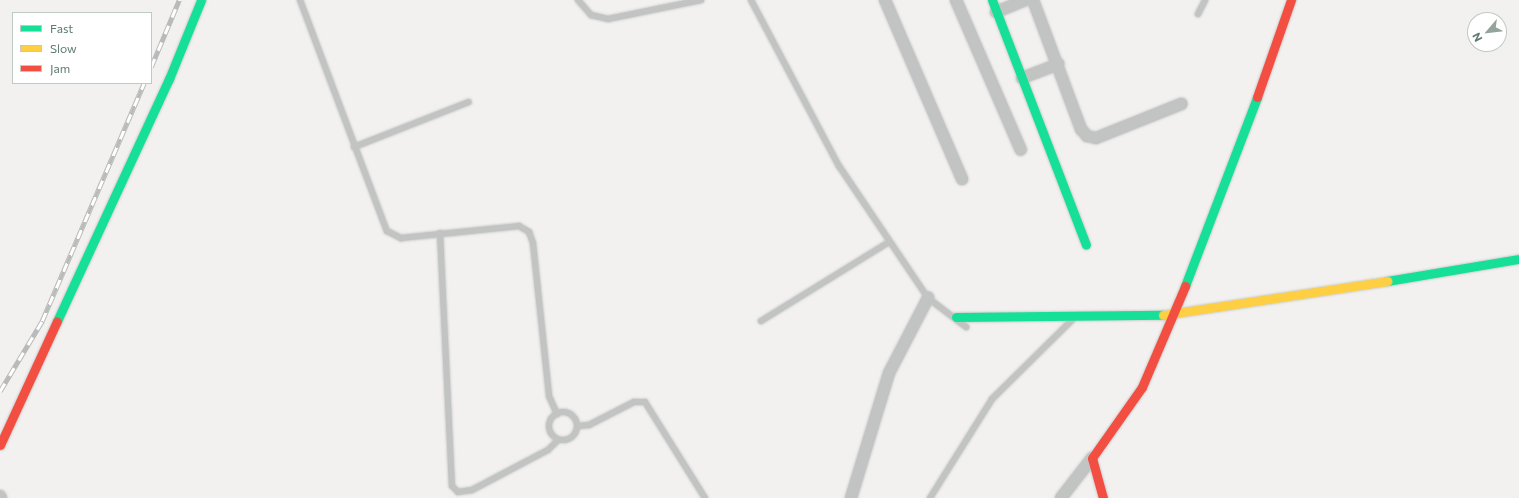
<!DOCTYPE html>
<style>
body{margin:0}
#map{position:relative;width:1519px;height:498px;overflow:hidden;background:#f3f1f0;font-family:Commissioner,sans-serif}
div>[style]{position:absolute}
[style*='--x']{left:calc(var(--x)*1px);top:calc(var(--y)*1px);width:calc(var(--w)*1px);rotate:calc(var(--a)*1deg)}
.roads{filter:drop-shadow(0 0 1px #cccdcc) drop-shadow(0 0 1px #cccdcc)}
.lane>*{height:6px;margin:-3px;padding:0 3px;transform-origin:3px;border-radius:3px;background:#c1c4c2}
.lane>.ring{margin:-3px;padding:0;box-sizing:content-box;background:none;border:6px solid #c1c4c2;border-radius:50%}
.street>*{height:12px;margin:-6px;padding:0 6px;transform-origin:6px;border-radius:6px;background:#c1c4c2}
.fast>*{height:9px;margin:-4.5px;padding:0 4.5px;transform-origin:4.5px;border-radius:4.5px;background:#16e098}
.slow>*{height:9px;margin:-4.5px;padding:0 4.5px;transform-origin:4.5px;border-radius:4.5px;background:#ffcf43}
.jam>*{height:9px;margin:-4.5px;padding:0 4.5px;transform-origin:4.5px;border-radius:4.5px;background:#f24e42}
.rail>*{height:4.5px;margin-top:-2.25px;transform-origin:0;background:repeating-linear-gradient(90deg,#fff 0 9px,#b8bbb9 0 18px);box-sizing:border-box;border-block:1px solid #b8bbb9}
span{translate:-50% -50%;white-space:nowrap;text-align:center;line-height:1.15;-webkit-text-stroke:4px #fff;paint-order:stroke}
.legend{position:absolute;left:12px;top:12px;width:140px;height:72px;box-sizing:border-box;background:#fff;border:1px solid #bfcac5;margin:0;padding:5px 7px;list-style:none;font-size:12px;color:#5e7b6d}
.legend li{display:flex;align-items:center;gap:8px;height:20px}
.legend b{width:20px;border:1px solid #bfcac5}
.north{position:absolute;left:1467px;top:12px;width:40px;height:40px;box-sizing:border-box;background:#fff;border:1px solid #bfcac5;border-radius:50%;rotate:242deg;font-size:11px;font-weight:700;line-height:16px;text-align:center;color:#5e7b6d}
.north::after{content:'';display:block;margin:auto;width:14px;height:18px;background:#92a49b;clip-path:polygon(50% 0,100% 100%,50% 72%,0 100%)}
</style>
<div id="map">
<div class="roads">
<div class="lane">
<i style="--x:300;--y:0;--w:247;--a:69.4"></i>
<i style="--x:387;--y:231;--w:16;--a:27"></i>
<i style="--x:401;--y:238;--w:119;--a:-5.8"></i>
<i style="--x:519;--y:226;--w:12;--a:31"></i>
<i style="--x:529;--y:232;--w:12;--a:70"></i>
<i style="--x:533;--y:243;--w:154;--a:84"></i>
<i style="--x:549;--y:396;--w:20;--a:66"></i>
<i style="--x:578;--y:0;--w:20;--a:49"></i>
<i style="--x:591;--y:15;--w:17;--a:13"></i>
<i style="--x:608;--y:19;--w:95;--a:-11.5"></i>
<i style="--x:751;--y:0;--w:188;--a:62.1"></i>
<i style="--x:839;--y:166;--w:159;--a:56"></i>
<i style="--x:928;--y:298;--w:48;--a:37.3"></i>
<i style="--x:1198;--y:14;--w:16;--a:-63"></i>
<i style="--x:354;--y:147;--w:123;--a:-21.4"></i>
<i style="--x:440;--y:233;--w:253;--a:87.3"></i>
<i style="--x:452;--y:486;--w:8;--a:45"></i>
<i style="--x:458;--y:492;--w:14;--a:-8"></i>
<i style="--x:472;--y:490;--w:86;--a:-27.8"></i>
<i style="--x:548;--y:450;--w:14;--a:-45"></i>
<i style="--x:761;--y:321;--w:150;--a:-31.7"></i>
<i class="ring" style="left:549px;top:412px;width:22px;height:22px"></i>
<i style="--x:578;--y:426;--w:11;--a:-5"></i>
<i style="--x:589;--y:425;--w:51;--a:-27.1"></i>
<i style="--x:634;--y:402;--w:11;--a:0"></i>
<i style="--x:645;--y:402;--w:113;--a:58"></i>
<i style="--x:930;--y:498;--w:117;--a:-57.9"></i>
<i style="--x:992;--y:399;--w:114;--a:-44.6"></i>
</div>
<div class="street">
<i style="--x:885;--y:0;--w:195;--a:66.7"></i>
<i style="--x:956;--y:0;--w:163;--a:66.6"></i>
<i style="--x:1033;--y:0;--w:138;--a:69.6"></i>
<i style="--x:1081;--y:129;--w:9;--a:49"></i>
<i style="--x:1087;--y:136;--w:9;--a:13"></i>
<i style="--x:1096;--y:138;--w:92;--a:-21.8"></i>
<i style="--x:996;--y:12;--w:32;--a:-22"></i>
<i style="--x:1022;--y:78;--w:39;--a:-21"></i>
<i style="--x:0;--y:496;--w:2;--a:63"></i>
<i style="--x:851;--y:498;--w:131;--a:-73.1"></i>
<i style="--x:889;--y:373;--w:85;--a:-62.5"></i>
<i style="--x:1061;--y:498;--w:51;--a:-52.2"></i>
</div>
<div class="fast">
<i style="--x:992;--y:0;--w:262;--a:69"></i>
<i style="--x:1387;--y:281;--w:134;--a:-9.5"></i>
<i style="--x:1185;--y:286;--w:202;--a:-69.1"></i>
<i style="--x:956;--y:317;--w:207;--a:-0.6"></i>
<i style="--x:57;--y:321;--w:267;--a:-65.2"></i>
<i style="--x:169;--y:79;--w:85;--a:-67.9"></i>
</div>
<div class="slow">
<i style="--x:1163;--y:315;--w:227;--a:-8.6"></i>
</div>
<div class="jam">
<i style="--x:1257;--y:97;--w:103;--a:-70.7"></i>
<i style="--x:0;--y:445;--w:136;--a:-65.3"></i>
<i style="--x:1103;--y:498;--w:41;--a:-105.4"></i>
<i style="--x:1092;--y:458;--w:87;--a:-54.8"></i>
<i style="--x:1142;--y:387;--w:110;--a:-66.9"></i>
</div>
</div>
<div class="rail">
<i style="--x:151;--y:67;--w:73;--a:-67.3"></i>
<i style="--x:0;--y:391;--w:82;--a:-59"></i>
<i style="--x:42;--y:321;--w:259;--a:-66.8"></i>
</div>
<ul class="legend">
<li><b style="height:5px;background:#16e098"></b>Fast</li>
<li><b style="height:5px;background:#ffcf43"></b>Slow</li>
<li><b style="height:5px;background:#f24e42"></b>Jam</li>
</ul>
<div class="north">N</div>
</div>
